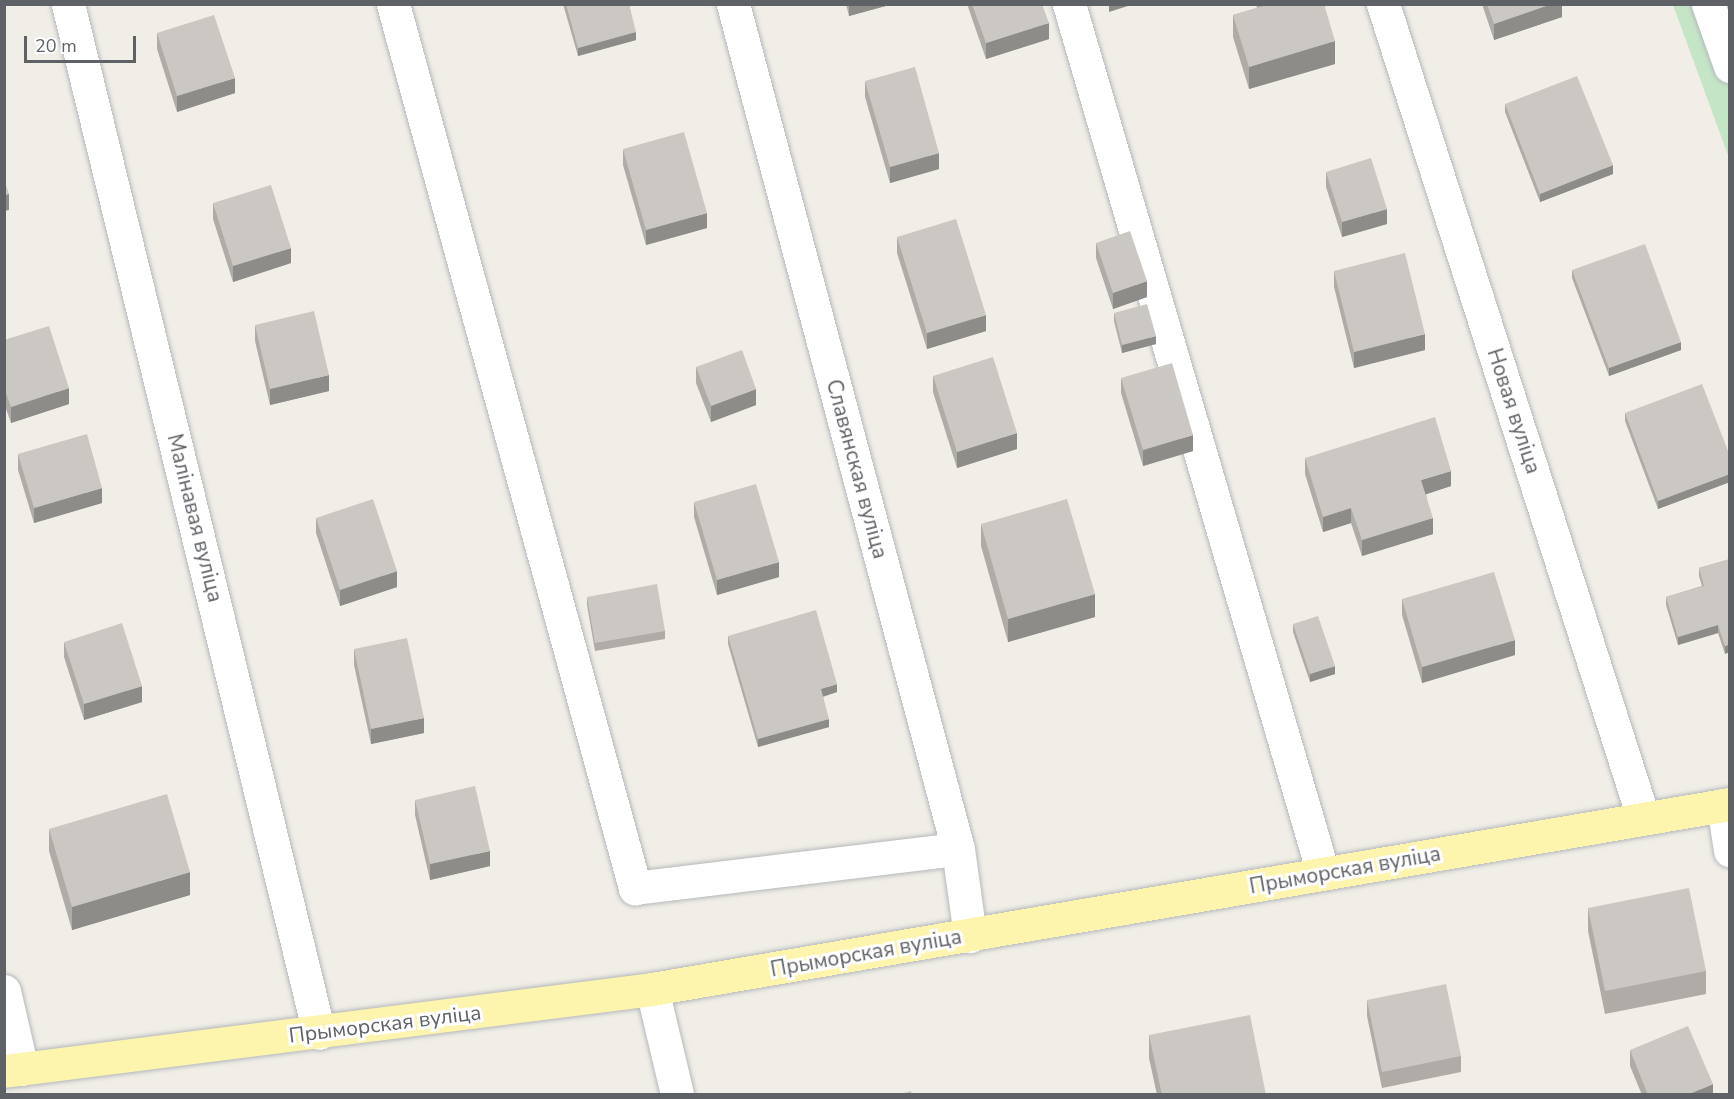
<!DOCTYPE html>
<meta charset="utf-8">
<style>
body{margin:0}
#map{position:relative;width:1734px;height:1099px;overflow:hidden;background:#f0eee6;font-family:"Nunito Sans",sans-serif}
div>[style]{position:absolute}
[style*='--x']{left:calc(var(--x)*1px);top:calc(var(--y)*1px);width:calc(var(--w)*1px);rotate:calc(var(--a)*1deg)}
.green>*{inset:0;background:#c4e6c6}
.roads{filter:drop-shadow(0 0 2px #b6b8bc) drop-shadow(0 0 2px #b6b8bc)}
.minor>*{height:33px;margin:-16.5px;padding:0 16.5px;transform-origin:16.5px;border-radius:16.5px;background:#fff}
.major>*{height:33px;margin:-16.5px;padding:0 16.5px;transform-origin:16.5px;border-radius:16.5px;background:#fdf5ae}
.wall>*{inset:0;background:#afaca8}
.shaded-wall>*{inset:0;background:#8e8c88}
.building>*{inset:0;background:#cbc8c3}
span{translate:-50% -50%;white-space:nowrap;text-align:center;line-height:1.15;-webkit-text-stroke:6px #fff;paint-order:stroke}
.street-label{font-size:21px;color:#5e6166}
.frame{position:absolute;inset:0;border:6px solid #5e6166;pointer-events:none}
.scale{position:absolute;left:24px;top:36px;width:112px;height:27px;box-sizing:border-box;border:3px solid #5e6166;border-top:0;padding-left:8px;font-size:18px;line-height:21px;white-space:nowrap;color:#5e6166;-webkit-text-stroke:4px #fff;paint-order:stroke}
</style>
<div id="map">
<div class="green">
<i style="clip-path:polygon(1673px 5px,1729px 5px,1729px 158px)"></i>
</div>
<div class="roads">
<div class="minor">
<i style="--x:68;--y:4;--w:1059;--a:76.29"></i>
<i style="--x:393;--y:4;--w:917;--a:74.69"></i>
<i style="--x:635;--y:888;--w:325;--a:-6.9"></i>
<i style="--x:733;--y:4;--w:874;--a:75.09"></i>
<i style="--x:958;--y:849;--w:88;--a:82.1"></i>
<i style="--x:1069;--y:4;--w:905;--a:73.71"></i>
<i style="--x:1383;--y:4;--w:854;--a:72.27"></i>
<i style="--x:1708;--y:4;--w:66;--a:70.5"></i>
<i style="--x:1723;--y:805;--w:46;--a:81.2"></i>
<i style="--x:652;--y:989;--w:108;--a:76.6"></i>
<i style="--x:4;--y:991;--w:80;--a:77"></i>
</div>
<div class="major">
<i style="--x:4;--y:1071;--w:653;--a:-7.21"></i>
<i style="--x:652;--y:989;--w:1094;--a:-9.74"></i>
</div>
</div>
<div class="wall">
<i style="clip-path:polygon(563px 4px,629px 4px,636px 40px,578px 56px)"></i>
<i style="clip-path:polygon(846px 4px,893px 4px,849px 16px)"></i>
<i style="clip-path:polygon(967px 4px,1042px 4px,1049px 39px,986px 59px)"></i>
<i style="clip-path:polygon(1256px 4px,1324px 4px,1335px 64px,1249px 89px,1233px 37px,1233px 15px,1257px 8px)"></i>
<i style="clip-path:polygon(1482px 4px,1562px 4px,1562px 17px,1494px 40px)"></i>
<i style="clip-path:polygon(157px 33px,235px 93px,177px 112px,157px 49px)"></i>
<i style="clip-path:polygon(865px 81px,939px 169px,890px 183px,865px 97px)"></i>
<i style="clip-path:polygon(1505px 104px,1613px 174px,1540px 202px,1505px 112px)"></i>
<i style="clip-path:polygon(623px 149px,707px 228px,646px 245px,623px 165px)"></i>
<i style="clip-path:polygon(1326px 172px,1387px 224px,1342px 237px,1326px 187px)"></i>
<i style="clip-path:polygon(213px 203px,291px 263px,233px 282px,213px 219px)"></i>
<i style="clip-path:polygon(897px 237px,986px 331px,927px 349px,897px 253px)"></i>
<i style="clip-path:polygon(1096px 243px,1147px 297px,1113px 309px,1096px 258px)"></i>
<i style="clip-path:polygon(1572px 270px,1681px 350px,1609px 376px,1572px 278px)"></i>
<i style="clip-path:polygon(1334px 271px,1425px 350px,1354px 368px,1334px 287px)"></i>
<i style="clip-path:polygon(1114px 313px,1156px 344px,1122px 353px,1114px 321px)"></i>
<i style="clip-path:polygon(255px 325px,329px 391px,270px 405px,255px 341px)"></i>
<i style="clip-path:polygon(4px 340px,69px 404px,11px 423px,4px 403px)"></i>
<i style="clip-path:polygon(696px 367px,756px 405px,711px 422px,696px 383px)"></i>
<i style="clip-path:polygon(933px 376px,1017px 449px,957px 468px,933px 392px)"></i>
<i style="clip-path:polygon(1121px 378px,1193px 451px,1143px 466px,1121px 393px)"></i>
<i style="clip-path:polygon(1625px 413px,1730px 456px,1730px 482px,1658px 509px,1625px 421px)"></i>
<i style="clip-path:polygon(18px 454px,102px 503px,34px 523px,18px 470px)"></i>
<i style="clip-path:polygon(1305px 458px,1451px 486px,1426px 494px,1433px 534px,1362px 556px,1351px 523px,1323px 532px,1305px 474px)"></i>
<i style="clip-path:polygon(694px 502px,779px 577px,717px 595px,694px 517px)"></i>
<i style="clip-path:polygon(316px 518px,397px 587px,340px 606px,316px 533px)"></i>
<i style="clip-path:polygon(981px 524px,1095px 617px,1008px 642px,981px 546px)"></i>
<i style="clip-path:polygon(1730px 559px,1725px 654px,1718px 633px,1678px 645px,1666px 605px,1666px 597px,1702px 586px,1699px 576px,1699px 568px)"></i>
<i style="clip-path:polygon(587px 597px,665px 631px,665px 639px,595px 651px,587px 605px)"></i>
<i style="clip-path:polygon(1402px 599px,1515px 655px,1422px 683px,1402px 615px)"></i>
<i style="clip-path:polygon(1293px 624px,1335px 674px,1310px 682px,1293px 632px)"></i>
<i style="clip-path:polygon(728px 636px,837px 692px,823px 697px,829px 727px,758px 747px,728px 644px)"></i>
<i style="clip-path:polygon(64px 642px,142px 702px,84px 720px,64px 657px)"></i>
<i style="clip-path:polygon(354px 649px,424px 733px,371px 744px,354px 665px)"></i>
<i style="clip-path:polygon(415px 800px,490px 866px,430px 880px,415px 815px)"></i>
<i style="clip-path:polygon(49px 829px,190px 895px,72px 930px,49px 851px)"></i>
<i style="clip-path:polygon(1588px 908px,1706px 971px,1706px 994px,1605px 1014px,1588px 931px)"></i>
<i style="clip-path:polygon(1367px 1000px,1461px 1056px,1461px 1072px,1382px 1088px,1367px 1016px)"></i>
<i style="clip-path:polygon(1149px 1035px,1266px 1095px,1157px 1095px,1149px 1058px)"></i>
<i style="clip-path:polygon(1630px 1050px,1713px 1095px,1642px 1095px,1630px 1066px)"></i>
</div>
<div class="shaded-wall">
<i style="clip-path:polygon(849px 4px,893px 4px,849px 16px)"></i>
<i style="clip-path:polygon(1109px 4px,1134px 4px,1109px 12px)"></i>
<i style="clip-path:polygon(1552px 4px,1562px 4px,1562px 17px,1494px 40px,1494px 24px)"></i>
<i style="clip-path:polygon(1049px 23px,1049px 39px,986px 59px,986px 43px)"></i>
<i style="clip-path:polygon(636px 32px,636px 40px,578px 56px,578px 48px)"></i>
<i style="clip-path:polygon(1335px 41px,1335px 64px,1249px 89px,1249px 67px)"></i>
<i style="clip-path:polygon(235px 78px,235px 93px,177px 112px,177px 96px)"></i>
<i style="clip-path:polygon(939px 153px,939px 169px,890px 183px,890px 167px)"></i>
<i style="clip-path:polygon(1613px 165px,1613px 174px,1540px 202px,1540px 194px)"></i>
<i style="clip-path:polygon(9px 194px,9px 210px,4px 211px,4px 195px)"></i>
<i style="clip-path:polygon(1387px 209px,1387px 224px,1342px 237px,1342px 222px)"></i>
<i style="clip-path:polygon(707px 213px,707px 228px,646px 245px,646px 230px)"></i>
<i style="clip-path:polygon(291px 248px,291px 263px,233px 282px,233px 266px)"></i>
<i style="clip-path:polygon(1147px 281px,1147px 297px,1113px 309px,1113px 293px)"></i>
<i style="clip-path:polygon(986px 315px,986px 331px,927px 349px,927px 333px)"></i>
<i style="clip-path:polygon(1425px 334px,1425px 350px,1354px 368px,1354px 352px)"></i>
<i style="clip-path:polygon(1156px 336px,1156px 344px,1122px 353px,1122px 345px)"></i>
<i style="clip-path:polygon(1681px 342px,1681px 350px,1609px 376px,1609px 368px)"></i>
<i style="clip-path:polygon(329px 375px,329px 391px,270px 405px,270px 389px)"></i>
<i style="clip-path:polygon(69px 388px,69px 404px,11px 423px,11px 407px)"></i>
<i style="clip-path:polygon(756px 389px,756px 405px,711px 422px,711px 406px)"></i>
<i style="clip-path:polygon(1017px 433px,1017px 449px,957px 468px,957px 452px)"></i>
<i style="clip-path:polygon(1193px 435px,1193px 451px,1143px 466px,1143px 450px)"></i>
<i style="clip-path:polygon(1451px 471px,1451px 486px,1421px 496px,1421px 480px)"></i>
<i style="clip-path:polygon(1730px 474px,1730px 482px,1658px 509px,1658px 501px)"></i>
<i style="clip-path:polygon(102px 488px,102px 503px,34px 523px,34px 508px)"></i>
<i style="clip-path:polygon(1351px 508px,1351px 523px,1323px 532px,1323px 517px)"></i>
<i style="clip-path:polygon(1433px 518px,1433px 534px,1362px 556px,1362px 540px)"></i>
<i style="clip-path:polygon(779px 562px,779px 577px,717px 595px,717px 580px)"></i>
<i style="clip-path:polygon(397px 571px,397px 587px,340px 606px,340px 590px)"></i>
<i style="clip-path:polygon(1095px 594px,1095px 617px,1008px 642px,1008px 619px)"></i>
<i style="clip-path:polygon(1718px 625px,1718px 633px,1678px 645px,1678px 637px)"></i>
<i style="clip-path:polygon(1515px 640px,1515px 655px,1422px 683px,1422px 667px)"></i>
<i style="clip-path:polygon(1730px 644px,1730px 652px,1725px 654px,1725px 646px)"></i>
<i style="clip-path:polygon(1335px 666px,1335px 674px,1310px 682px,1310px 674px)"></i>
<i style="clip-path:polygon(837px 684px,837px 692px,821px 697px,821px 689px)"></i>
<i style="clip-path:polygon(142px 686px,142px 702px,84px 720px,84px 704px)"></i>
<i style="clip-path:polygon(424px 718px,424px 733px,371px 744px,371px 729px)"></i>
<i style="clip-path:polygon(829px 719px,829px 727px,758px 747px,758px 739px)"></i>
<i style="clip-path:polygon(490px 851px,490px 866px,430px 880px,430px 864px)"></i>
<i style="clip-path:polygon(190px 872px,190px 895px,72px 930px,72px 907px)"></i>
<i style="clip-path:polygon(1713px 1084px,1713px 1095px,1687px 1095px)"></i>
</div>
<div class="building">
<i style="clip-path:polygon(566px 4px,629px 4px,636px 32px,578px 48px)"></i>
<i style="clip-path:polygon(972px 4px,1042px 4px,1049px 23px,986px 43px)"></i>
<i style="clip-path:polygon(1263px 4px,1324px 4px,1335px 41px,1249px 67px,1233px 15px,1263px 6px)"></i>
<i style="clip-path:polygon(1487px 4px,1552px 4px,1494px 24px)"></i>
<i style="clip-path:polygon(214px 15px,235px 78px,177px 96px,157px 33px)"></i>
<i style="clip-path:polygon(915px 67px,939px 153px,890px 167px,865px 81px)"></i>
<i style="clip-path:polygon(1577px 76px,1613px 165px,1540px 194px,1505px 104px)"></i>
<i style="clip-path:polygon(684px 132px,707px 213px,646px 230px,623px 149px)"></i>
<i style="clip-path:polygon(1371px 158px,1387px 209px,1342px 222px,1326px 172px)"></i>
<i style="clip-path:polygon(4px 179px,9px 194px,4px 195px)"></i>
<i style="clip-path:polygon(271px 185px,291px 248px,233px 266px,213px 203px)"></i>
<i style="clip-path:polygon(956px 219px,986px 315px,927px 333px,897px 237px)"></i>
<i style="clip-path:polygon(1130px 231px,1147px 281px,1113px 293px,1096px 243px)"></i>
<i style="clip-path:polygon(1645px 244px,1681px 342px,1609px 368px,1572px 270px)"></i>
<i style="clip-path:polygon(1405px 253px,1425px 334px,1354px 352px,1334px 271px)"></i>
<i style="clip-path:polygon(1147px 304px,1156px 336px,1122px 345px,1114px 313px)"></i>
<i style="clip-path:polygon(314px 311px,329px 375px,270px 389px,255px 325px)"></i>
<i style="clip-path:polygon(49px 326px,69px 388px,11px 407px,4px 387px,4px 340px)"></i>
<i style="clip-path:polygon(742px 350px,756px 389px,711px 406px,696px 367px)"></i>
<i style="clip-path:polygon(993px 357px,1017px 433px,957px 452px,933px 376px)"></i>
<i style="clip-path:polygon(1172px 363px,1193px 435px,1143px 450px,1121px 378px)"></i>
<i style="clip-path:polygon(1702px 384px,1730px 456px,1730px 474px,1658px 501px,1625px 413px)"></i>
<i style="clip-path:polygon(1435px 417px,1451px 471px,1421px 480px,1433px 518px,1362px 540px,1351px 508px,1323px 517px,1305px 458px)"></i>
<i style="clip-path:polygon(87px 434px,102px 488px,34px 508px,18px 454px)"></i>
<i style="clip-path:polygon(756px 484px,779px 562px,717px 580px,694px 502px)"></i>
<i style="clip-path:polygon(373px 499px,397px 571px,340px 590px,316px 518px)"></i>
<i style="clip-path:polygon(1067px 499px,1095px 594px,1008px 619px,981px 524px)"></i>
<i style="clip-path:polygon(1730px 559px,1730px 644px,1725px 646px,1718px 625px,1678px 637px,1666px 597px,1704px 586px,1699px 568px)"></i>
<i style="clip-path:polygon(1494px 572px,1515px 640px,1422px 667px,1402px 599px)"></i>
<i style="clip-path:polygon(657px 584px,665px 631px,595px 643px,587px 597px)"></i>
<i style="clip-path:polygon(816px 610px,837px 684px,821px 689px,829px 719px,758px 739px,728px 636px)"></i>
<i style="clip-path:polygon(1318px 616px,1335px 666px,1310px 674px,1293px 624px)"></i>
<i style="clip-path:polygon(122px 623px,142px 686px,84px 704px,64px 642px)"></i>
<i style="clip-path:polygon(407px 638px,424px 718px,371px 729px,354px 649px)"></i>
<i style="clip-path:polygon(475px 786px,490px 851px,430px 864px,415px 800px)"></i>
<i style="clip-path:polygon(167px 794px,190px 872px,72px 907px,49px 829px)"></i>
<i style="clip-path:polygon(1689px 888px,1706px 971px,1605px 991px,1588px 908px)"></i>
<i style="clip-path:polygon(1446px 984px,1461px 1056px,1382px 1072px,1367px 1000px)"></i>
<i style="clip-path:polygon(1250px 1015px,1266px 1095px,1162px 1095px,1149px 1035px)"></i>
<i style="clip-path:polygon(1688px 1026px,1713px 1084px,1687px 1095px,1648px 1095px,1630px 1050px)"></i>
<i style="clip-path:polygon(911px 1091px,912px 1095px,896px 1095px)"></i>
</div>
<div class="street-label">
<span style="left:1514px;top:411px;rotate:72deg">Новая вуліца</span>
<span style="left:857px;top:469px;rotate:75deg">Славянская вуліца</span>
<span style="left:195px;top:518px;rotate:76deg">Малінавая вуліца</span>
<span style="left:1345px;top:870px;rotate:-10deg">Прыморская вуліца</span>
<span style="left:866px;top:953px;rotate:-10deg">Прыморская вуліца</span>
<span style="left:385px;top:1024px;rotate:-7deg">Прыморская вуліца</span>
</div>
<div class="frame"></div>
<div class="scale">20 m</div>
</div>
